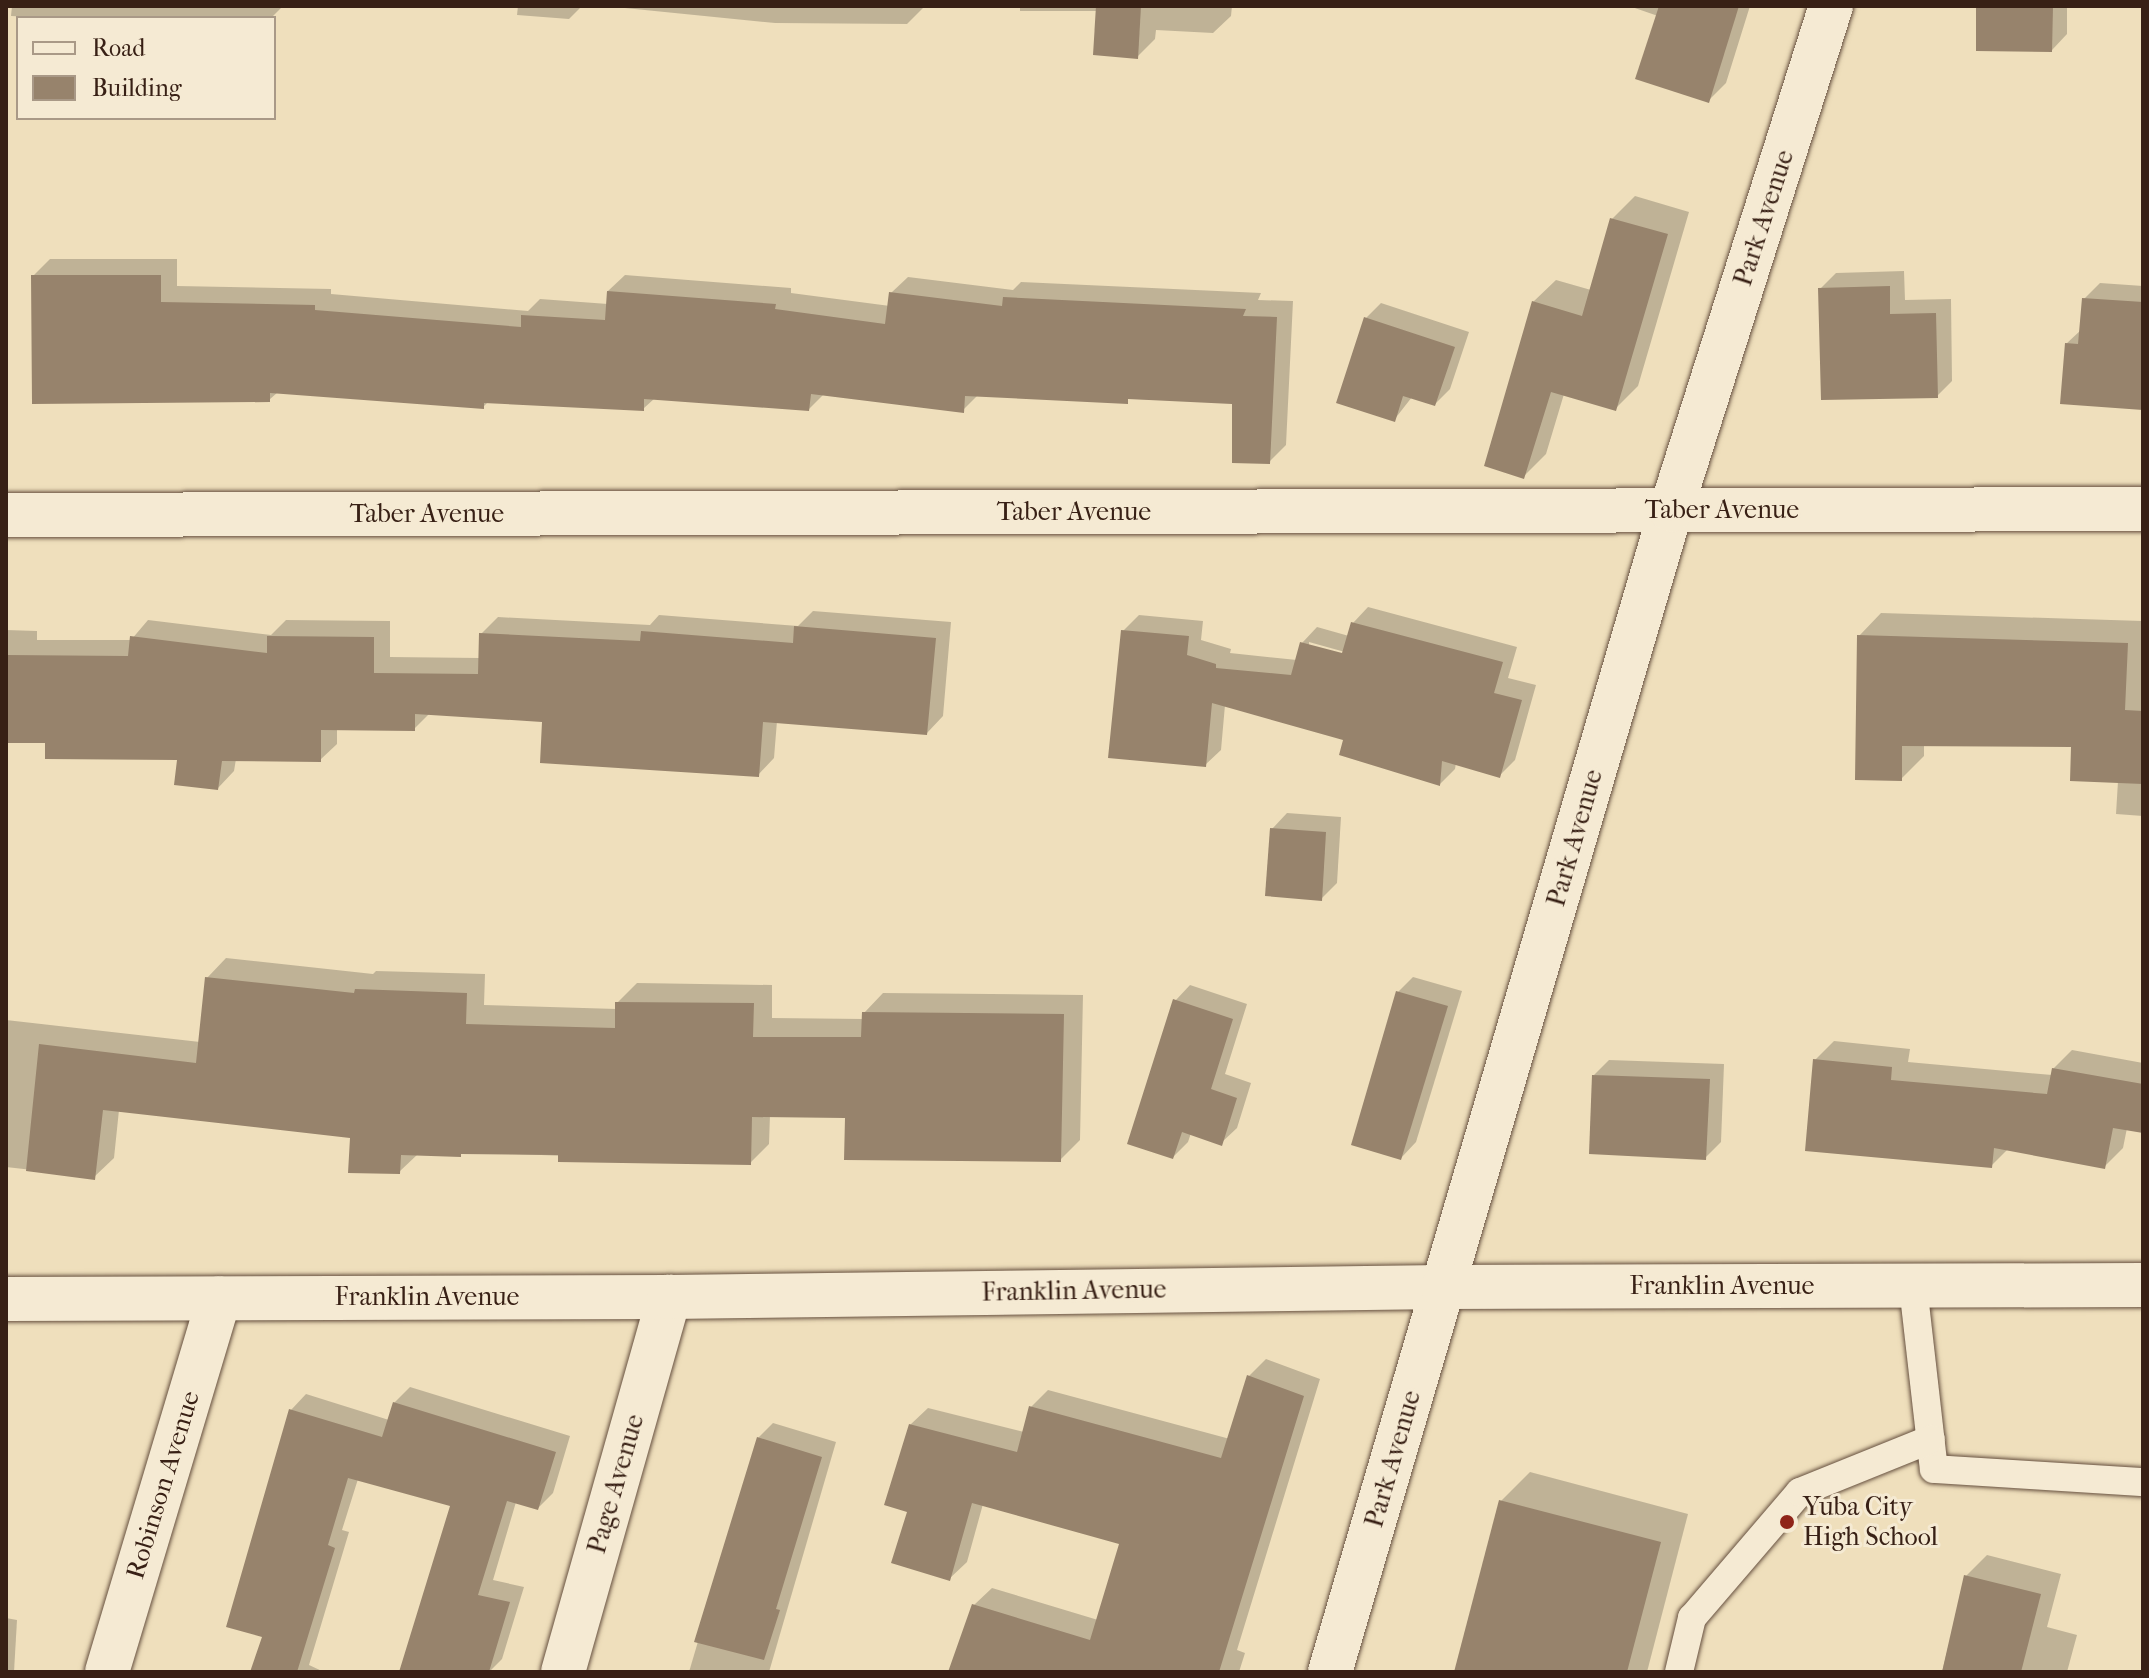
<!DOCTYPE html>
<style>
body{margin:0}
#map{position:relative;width:2149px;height:1678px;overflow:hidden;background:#efdfbc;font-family:"IM FELL French Canon",serif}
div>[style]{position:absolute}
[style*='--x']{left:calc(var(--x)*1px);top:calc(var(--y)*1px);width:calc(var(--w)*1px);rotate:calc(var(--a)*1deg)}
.shadow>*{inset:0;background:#0003}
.building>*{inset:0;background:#97836c}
.roads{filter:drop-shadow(0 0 2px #66503f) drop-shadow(0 0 2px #66503f)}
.service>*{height:28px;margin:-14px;padding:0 14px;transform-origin:14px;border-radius:14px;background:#f5ead3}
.minor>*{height:44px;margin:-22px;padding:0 22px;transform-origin:22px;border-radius:22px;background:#f5ead3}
.tertiary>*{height:44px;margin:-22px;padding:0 22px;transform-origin:22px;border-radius:22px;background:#f5ead3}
.dots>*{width:22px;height:22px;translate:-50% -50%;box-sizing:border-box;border:4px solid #f5ead3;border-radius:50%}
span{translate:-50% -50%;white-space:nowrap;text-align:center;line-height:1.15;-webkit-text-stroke:6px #f5ead3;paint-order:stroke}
.street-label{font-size:26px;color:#382015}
.poi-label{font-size:26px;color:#382015}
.left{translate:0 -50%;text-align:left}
.frame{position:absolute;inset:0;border:8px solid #382015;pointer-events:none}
.legend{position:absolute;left:16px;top:16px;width:260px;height:104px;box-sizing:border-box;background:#f5ead3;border:2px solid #a99987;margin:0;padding:10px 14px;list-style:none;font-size:24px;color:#382015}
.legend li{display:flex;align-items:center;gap:16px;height:40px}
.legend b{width:40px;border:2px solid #a99987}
</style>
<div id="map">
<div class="shadow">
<i style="clip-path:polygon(12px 6px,283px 6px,271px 18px,52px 18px,11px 16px)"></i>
<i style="clip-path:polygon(518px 6px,582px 6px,569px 19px,517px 15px)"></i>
<i style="clip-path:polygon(605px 6px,925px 6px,907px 24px,775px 23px)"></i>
<i style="clip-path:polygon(1020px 6px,1232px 6px,1231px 16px,1213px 33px,1156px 30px,1155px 39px,1137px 57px,1097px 11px,1020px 11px)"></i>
<i style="clip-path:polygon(1629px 6px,1750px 6px,1726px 83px,1708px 101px,1658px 16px)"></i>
<i style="clip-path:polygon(1978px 6px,2067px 6px,2067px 34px,2052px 50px)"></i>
<i style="clip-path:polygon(1635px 196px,1689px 212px,1638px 386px,1616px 408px,1564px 394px,1546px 454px,1524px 476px,1533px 302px,1556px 280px,1591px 290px,1612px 219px)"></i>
<i style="clip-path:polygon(50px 259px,177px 259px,177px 286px,331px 289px,331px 294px,528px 311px,540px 299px,608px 304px,608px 291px,625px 275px,791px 288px,791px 293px,890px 306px,891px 293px,908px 277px,1013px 290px,1021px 282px,1261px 293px,1258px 300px,1293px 301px,1286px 445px,1269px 462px,1234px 402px,979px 394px,963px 410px,825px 393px,809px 409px,655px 398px,643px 409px,488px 402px,483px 407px,278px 392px,269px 400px,33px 276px)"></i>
<i style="clip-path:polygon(1904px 271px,1905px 300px,1951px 299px,1952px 381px,1937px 396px,1820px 289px,1836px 273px)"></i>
<i style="clip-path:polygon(2100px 283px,2143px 286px,2143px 408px,2066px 344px,2082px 329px,2084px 299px)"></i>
<i style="clip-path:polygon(1381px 303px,1469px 332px,1450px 389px,1435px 404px,1412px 397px,1394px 420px,1366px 318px)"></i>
<i style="clip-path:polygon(evenodd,1368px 607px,1517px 647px,1508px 678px,1536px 685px,1515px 760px,1499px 776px,1456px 763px,1455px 769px,1440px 784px,1346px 739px,1225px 705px,1221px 750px,1205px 765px,1123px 631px,1139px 615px,1203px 621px,1201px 640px,1231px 649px,1230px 653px,1297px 660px,1302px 643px,1317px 627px,1349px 636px,1353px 623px,1368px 607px,1309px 642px,1352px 654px,1351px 658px,1309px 646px,1309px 642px)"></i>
<i style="clip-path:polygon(813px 611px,951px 622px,943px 716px,927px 733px,777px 721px,774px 758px,758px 775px,544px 720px,430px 713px,414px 729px,337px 728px,337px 744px,320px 760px,236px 759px,234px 771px,218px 788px,179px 758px,47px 741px,6px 741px,6px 630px,37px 631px,37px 640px,131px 640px,148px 620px,271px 635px,286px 620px,390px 621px,390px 657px,480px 658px,481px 634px,498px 617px,650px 625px,659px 615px,798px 626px)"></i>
<i style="clip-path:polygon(1881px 613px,2143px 621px,2143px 816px,2116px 814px,2118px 781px,2073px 745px,1924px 745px,1924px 756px,1901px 779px,1859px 636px)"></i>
<i style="clip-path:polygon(1287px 813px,1341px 817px,1337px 883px,1321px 899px,1272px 829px)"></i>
<i style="clip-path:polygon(226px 958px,373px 974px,376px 971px,485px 974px,484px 1005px,617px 1009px,617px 1003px,637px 983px,772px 985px,772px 1018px,864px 1019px,864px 1013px,883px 993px,1083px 995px,1080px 1140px,1060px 1160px,847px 1116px,770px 1115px,769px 1144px,750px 1163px,463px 1152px,460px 1155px,418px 1154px,399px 1172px,352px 1136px,119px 1110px,114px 1158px,94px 1177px,6px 1167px,6px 1020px,200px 1042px,207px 978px)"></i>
<i style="clip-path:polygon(1413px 977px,1462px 991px,1416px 1142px,1401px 1158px,1398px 992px)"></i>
<i style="clip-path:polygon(1190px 985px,1247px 1004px,1225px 1074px,1251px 1083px,1237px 1128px,1221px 1143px,1191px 1133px,1188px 1142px,1173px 1157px,1175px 1001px)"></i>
<i style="clip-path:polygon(1834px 1041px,1910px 1049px,1908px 1062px,2052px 1075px,2053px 1069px,2072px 1050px,2143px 1063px,2143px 1131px,2127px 1128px,2123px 1148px,2105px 1166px,2009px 1148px,1991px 1166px,1815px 1060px)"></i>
<i style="clip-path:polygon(1609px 1060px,1724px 1064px,1721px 1142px,1706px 1157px,1594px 1075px)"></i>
<i style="clip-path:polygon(1266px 1359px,1320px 1379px,1237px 1650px,1245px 1653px,1239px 1672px,951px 1672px,974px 1605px,992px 1588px,1098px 1620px,1122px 1543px,983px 1504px,967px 1562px,949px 1579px,910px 1511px,910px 1425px,928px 1408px,1024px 1432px,1031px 1407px,1048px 1390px,1230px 1439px,1249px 1376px)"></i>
<i style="clip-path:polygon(410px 1387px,570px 1436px,553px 1493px,538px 1508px,516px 1502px,493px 1580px,524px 1587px,502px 1659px,489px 1672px,478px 1672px,453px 1505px,358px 1479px,342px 1530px,349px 1532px,309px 1665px,324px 1672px,252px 1672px,265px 1636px,291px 1410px,306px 1394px,389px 1420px,394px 1403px)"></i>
<i style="clip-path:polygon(773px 1423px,836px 1442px,769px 1672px,689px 1672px,758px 1438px)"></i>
<i style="clip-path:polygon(1530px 1472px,1688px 1514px,1647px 1672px,1457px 1672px,1501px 1501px)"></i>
<i style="clip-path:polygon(1987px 1555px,2061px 1574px,2047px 1627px,2077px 1635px,2067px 1672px,1942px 1672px,1966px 1576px)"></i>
<i style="clip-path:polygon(6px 1618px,17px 1620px,14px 1672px,6px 1672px)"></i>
</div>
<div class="building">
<i style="clip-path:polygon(1096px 6px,1141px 6px,1138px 59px,1093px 55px)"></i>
<i style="clip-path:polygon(1659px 6px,1739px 6px,1709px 103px,1635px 79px)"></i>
<i style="clip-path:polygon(1976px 6px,2053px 6px,2052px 52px,1976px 51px)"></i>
<i style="clip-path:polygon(1610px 218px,1668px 234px,1616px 411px,1551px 392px,1524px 479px,1484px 466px,1532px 301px,1582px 316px)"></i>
<i style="clip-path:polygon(31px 275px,161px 275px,161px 302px,315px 305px,315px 310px,521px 327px,521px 315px,605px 320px,607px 291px,776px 304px,775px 309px,885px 324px,889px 292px,1002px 306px,1003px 297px,1246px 309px,1243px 316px,1277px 317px,1270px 464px,1232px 463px,1232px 404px,1128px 399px,1128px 404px,965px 396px,964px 413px,811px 394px,809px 411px,644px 399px,644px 411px,484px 403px,484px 409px,270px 393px,270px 402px,32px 404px)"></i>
<i style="clip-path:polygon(1890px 286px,1890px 314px,1936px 313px,1938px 398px,1821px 400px,1818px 288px)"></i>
<i style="clip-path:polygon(2082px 298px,2143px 302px,2143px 410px,2060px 404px,2065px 343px,2078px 344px)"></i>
<i style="clip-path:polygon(1364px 317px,1455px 347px,1435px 406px,1403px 396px,1395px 422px,1336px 403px)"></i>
<i style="clip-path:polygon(1351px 622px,1503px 662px,1494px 693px,1522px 700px,1500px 778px,1442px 761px,1440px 786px,1339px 755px,1343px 740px,1212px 703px,1206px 767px,1108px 758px,1121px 630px,1189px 636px,1187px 655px,1216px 664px,1216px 668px,1291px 675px,1300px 642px,1342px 653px)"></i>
<i style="clip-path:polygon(794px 626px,936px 638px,927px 735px,763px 722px,759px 777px,540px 763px,542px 722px,415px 714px,415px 731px,321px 730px,321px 762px,222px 761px,218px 790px,174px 785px,177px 760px,45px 759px,45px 743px,6px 743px,6px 655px,128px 656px,130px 636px,267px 653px,267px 636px,374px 637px,374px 673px,478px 674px,479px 633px,640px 641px,641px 631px,793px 643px)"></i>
<i style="clip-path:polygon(1857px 635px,2128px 643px,2125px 710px,2143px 711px,2143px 784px,2070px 781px,2071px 747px,1902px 746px,1902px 781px,1855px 780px)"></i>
<i style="clip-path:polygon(1270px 828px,1326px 832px,1322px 901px,1265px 896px)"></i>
<i style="clip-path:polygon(205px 977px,354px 993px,355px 989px,467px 993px,466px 1024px,615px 1028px,615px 1002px,754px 1003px,753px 1037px,861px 1037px,862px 1012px,1064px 1014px,1061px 1162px,844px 1160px,845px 1118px,752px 1117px,751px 1165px,558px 1162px,558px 1155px,461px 1154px,461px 1157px,401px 1155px,400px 1174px,348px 1173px,350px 1138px,103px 1110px,95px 1180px,26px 1171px,39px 1044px,196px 1063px)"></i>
<i style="clip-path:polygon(1396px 991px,1448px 1006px,1401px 1160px,1351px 1145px)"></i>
<i style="clip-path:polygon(1173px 999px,1233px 1019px,1211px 1089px,1237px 1098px,1222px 1146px,1182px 1132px,1173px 1159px,1127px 1144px)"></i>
<i style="clip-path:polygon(1813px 1059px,1892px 1067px,1891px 1080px,2047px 1094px,2052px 1068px,2143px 1084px,2143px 1133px,2113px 1128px,2105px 1169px,1994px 1148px,1992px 1168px,1805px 1151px)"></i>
<i style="clip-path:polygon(1592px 1075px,1710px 1079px,1706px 1160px,1589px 1154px)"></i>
<i style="clip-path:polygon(1247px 1375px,1304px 1396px,1219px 1672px,948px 1672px,972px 1604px,1090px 1640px,1119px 1544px,972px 1503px,950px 1581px,891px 1563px,907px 1512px,884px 1505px,909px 1424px,1017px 1452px,1029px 1406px,1221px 1458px)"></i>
<i style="clip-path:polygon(393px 1402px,556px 1452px,538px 1510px,507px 1501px,478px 1595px,510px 1602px,489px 1672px,399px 1672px,450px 1506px,348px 1478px,328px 1545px,335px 1548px,297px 1672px,250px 1672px,262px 1637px,226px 1627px,289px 1409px,382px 1437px)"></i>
<i style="clip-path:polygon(757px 1437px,822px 1457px,776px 1609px,780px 1610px,764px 1660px,694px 1642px)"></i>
<i style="clip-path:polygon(1499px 1500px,1661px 1542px,1627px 1672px,1454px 1672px)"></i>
<i style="clip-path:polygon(1964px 1575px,2041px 1594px,2021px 1672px,1942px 1672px)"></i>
</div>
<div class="roads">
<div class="service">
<i style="--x:1913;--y:1286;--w:184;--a:83.5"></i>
<i style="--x:1934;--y:1469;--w:209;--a:3.6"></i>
<i style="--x:1679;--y:1672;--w:56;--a:-76.5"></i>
<i style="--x:1692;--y:1618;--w:166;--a:-49.4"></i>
<i style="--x:1800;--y:1492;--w:141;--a:-22"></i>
</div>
<div class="minor">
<i style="--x:6;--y:515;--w:2137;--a:-0.16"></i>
<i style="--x:107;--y:1672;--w:390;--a:-73.3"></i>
<i style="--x:563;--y:1672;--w:390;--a:-74.2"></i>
<i style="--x:1330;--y:1672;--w:1211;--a:-73.65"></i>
<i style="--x:1671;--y:510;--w:529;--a:-72.39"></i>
</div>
<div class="tertiary">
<i style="--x:6;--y:1299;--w:663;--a:-0.17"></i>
<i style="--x:669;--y:1297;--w:774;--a:-0.74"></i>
<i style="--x:1443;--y:1287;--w:700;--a:-0.16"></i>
</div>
</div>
<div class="dots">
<i style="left:1787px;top:1522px;background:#8f2418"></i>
</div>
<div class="street-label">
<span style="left:1764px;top:218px;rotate:-72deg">Park Avenue</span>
<span style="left:1722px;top:510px">Taber Avenue</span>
<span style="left:1074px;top:512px">Taber Avenue</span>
<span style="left:427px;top:514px">Taber Avenue</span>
<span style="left:1575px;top:838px;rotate:-74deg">Park Avenue</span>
<span style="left:1722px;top:1286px">Franklin Avenue</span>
<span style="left:1074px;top:1291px;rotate:-1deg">Franklin Avenue</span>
<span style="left:427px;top:1297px">Franklin Avenue</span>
<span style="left:1393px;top:1459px;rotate:-74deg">Park Avenue</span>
<span style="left:616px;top:1484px;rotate:-74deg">Page Avenue</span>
<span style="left:163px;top:1485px;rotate:-73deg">Robinson Avenue</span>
</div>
<div class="poi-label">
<span class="left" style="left:1803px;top:1522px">Yuba City<br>High School</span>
</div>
<div class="frame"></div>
<ul class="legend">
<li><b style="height:10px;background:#f5ead3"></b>Road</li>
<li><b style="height:22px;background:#97836c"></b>Building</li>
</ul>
</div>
